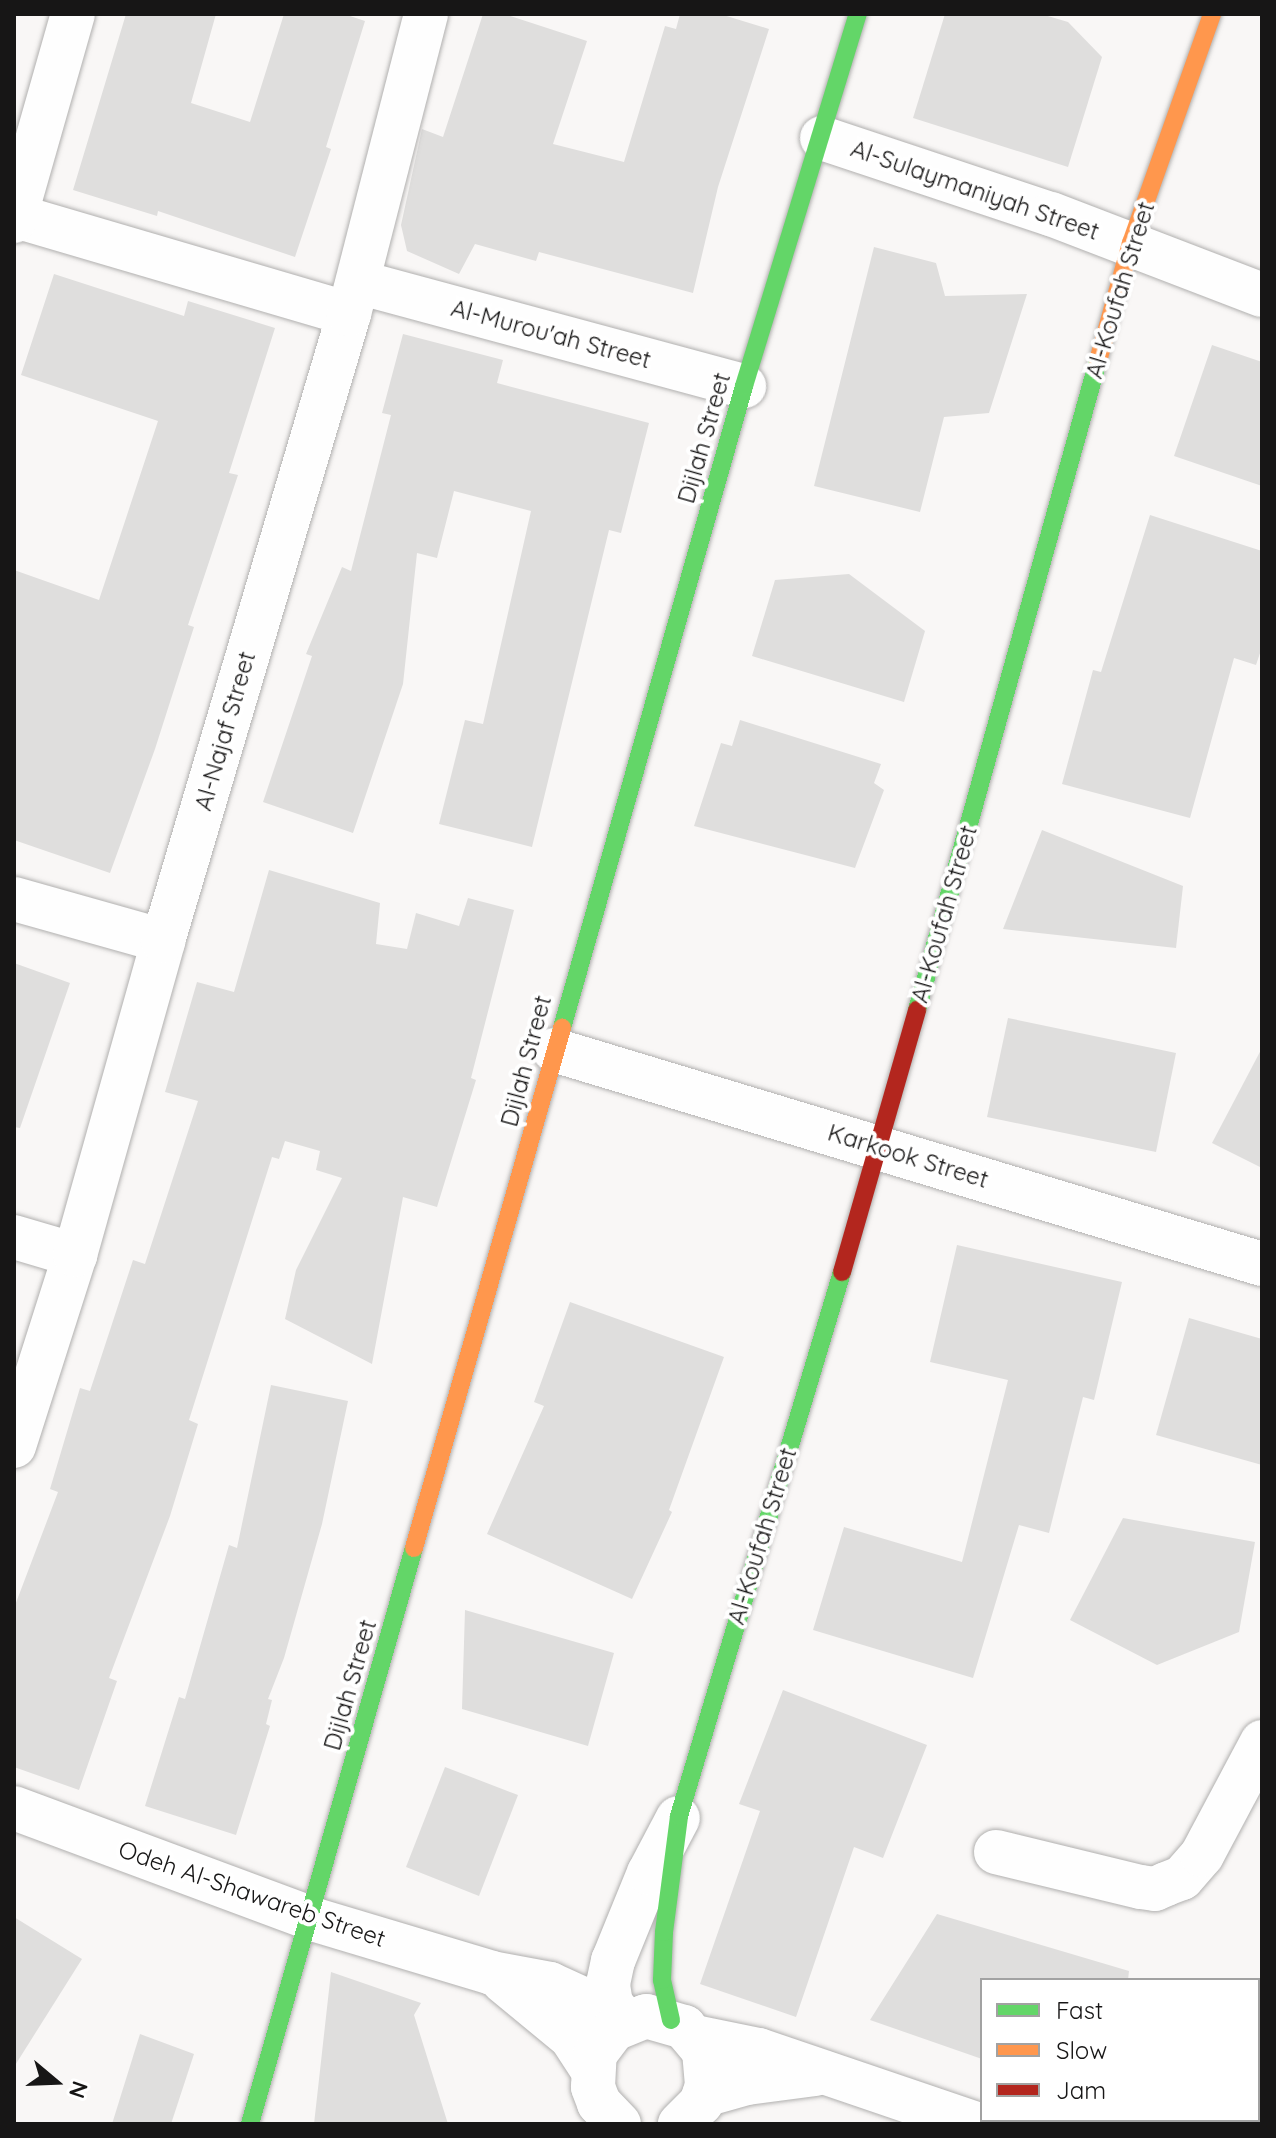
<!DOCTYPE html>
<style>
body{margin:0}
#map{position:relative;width:1276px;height:2138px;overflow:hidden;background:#f9f7f6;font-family:Quicksand,sans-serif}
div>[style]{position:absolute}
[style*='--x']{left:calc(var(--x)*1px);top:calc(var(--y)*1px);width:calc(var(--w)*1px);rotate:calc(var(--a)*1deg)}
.building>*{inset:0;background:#dfdedd}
.roads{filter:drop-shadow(0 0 2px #b1b0af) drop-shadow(0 0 2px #b1b0af)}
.street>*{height:44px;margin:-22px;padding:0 22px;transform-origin:22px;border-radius:22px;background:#fefefe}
.fast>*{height:18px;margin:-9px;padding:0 9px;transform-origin:9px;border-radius:9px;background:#63d668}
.slow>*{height:18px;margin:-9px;padding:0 9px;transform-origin:9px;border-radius:9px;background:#ff974d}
.jam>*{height:18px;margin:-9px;padding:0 9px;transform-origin:9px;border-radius:9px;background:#b3261e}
span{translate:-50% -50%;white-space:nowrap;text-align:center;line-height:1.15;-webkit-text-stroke:8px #fff;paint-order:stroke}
.street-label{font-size:24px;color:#171616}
.frame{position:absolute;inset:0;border:16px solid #171616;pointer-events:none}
.legend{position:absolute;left:980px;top:1978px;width:280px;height:144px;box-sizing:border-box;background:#fff;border:2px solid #a2a2a2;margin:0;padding:10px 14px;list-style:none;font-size:24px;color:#171616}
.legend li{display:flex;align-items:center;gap:16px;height:40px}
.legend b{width:40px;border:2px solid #a2a2a2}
.north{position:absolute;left:16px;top:2042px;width:80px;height:80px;-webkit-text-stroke:6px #fff;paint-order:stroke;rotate:109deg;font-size:22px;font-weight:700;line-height:32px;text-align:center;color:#171616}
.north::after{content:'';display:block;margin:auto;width:28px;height:36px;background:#171616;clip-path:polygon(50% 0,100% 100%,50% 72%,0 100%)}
</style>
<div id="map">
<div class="building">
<i style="clip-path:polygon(126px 14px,216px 14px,191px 103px,250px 122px,284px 14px,344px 14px,365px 21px,326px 147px,331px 149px,295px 257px,158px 211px,157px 216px,73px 190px)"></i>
<i style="clip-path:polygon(483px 14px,504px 14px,587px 41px,553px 144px,624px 162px,665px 26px,676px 29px,680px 14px,720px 14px,769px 29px,718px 187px,693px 293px,539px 252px,536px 261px,475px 244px,459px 274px,407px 251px,401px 225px,422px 129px,443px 137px)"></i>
<i style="clip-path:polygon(945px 14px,1041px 14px,1068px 22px,1102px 57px,1068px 167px,913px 118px)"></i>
<i style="clip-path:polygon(874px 247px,936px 263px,945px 296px,1027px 294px,989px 413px,944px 417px,920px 512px,814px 486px)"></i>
<i style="clip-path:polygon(54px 274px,184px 316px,188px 301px,275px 328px,229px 473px,238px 475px,188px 625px,194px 627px,155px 749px,110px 873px,14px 840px,14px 570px,99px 600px,158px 421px,21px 375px)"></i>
<i style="clip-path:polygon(403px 334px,503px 360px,497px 383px,649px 423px,621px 533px,609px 530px,532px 847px,439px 824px,465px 720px,483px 724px,531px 511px,454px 491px,437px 558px,417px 553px,403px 684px,353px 833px,263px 802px,312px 656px,306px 654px,342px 567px,351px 571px,391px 415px,382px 413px)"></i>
<i style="clip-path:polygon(1212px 345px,1262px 362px,1262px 486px,1174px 456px)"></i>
<i style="clip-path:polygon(1150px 515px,1262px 551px,1262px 647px,1256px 665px,1234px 658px,1190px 818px,1062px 784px,1093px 670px,1101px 672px)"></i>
<i style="clip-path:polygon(849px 574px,925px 631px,904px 702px,752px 656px,775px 580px)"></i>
<i style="clip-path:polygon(740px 720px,881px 764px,874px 783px,884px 790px,855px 868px,694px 826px,721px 743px,732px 746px)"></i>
<i style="clip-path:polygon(1042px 830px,1183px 886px,1176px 948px,1003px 929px)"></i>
<i style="clip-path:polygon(269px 870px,380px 903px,376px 944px,407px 949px,416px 913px,459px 926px,468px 898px,514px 910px,471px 1078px,476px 1080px,437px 1207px,403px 1197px,372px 1364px,285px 1319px,296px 1270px,342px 1178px,316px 1170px,320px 1151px,285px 1141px,279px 1159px,272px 1157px,189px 1420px,198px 1424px,170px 1516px,109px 1678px,117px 1681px,79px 1790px,14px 1767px,14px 1608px,58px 1492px,50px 1489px,80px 1388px,90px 1391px,133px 1260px,145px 1264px,198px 1101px,165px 1092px,197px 982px,234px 992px)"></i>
<i style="clip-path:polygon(14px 963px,70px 983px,20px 1128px,14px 1127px)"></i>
<i style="clip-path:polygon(1008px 1018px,1176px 1053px,1156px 1152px,987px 1117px)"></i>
<i style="clip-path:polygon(1262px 1048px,1262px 1168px,1212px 1143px)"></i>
<i style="clip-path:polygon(957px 1245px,1122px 1282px,1094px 1400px,1083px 1397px,1049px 1533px,1019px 1525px,973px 1678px,813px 1630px,844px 1527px,962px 1562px,1008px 1380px,930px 1362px)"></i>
<i style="clip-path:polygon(570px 1302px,724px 1357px,669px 1510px,672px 1512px,632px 1599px,487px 1534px,544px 1406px,534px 1402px)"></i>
<i style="clip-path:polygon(1189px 1318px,1262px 1339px,1262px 1465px,1156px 1435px)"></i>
<i style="clip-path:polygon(271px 1385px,348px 1401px,322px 1524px,284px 1658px,268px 1699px,272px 1700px,266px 1724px,270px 1726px,236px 1835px,145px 1806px,179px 1697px,185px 1699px,229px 1545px,237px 1548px)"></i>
<i style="clip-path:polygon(1123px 1518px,1255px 1542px,1239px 1632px,1157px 1665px,1070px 1620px)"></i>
<i style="clip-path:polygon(465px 1610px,614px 1653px,588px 1746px,462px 1709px)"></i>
<i style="clip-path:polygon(783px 1690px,927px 1745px,883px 1858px,854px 1847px,796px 2017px,700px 1984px,760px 1811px,739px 1804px)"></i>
<i style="clip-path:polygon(445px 1767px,518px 1795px,479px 1896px,406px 1867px)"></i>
<i style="clip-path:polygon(937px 1914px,1129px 1971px,1128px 1980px,982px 1980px,982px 2059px,870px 2020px)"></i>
<i style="clip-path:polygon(14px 1917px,82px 1959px,14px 2067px)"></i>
<i style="clip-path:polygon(331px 1972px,421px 2003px,414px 2015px,448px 2124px,314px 2124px)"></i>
<i style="clip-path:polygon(140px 2034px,194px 2054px,171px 2124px,112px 2124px)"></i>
</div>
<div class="roads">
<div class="street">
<i style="--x:822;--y:138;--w:241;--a:18.4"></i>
<i style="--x:1051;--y:214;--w:226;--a:21"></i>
<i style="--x:16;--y:216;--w:347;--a:16.4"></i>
<i style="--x:14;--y:221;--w:215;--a:-74.1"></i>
<i style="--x:358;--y:282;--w:400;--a:15.1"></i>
<i style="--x:14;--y:899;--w:155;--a:15.7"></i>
<i style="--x:554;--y:1050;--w:740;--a:16.82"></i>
<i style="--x:14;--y:1237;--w:64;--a:16.4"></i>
<i style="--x:14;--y:1446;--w:201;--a:-72.3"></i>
<i style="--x:75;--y:1255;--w:326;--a:-74.3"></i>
<i style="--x:163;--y:941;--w:654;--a:-73.48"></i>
<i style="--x:349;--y:314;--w:310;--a:-75.6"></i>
<i style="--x:14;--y:1808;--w:315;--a:20.4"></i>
<i style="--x:309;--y:1918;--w:191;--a:16.7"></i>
<i style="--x:492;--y:1973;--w:59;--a:10.7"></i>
<i style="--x:550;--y:1984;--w:51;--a:24.5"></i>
<i style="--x:596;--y:2005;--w:31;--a:40"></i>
<i style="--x:996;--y:1852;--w:149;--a:13.6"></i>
<i style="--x:1141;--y:1887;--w:14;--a:8"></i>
<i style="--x:1155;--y:1889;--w:12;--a:-24"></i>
<i style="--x:1166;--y:1884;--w:17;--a:-21"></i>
<i style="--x:1182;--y:1878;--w:30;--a:-49"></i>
<i style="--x:1202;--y:1855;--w:128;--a:-62"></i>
<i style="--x:503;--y:1981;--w:88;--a:39.5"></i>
<i style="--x:571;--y:2037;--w:38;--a:57"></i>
<i style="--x:626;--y:2022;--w:23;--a:-130"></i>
<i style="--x:611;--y:2004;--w:20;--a:-99"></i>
<i style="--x:608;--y:1984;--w:24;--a:-78"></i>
<i style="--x:613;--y:1961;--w:95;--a:-67.8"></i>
<i style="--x:649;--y:1873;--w:62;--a:-62.2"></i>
<i style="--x:695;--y:2037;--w:65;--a:11.5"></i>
<i style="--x:759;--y:2050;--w:229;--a:18.8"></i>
<i style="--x:704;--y:2095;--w:45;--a:-15.6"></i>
<i style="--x:747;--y:2083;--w:69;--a:-7.5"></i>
<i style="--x:619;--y:2124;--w:29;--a:-134"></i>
<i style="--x:599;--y:2103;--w:17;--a:-111"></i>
<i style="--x:593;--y:2087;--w:33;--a:-87"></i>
<i style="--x:595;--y:2054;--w:31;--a:-53"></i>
<i style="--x:614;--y:2029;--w:35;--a:-22"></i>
<i style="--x:646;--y:2016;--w:40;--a:16"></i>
<i style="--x:684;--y:2027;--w:31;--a:50"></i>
<i style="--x:704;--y:2051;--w:35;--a:85"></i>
<i style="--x:707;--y:2086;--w:18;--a:109"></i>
<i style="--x:701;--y:2103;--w:30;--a:135"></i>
</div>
<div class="fast">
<i style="--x:917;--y:1010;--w:674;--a:-74.42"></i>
<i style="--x:562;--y:1028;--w:667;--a:-74.17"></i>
<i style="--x:744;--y:386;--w:389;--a:-73"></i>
<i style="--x:671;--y:2020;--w:41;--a:-102.7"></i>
<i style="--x:662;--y:1980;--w:48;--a:-87.6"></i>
<i style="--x:664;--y:1932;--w:117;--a:-82.6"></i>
<i style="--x:679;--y:1816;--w:568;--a:-73.32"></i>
<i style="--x:250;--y:2124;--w:599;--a:-74.11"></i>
</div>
<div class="slow">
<i style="--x:1098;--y:361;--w:123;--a:-74.4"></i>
<i style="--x:1131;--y:243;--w:243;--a:-70.5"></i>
<i style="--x:414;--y:1548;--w:541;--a:-74.11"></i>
</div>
<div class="jam">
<i style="--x:842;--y:1272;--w:273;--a:-74"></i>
</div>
</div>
<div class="street-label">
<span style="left:975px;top:190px;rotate:19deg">Al-Sulaymaniyah Street</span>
<span style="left:1120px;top:290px;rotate:-73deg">Al-Koufah Street</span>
<span style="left:551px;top:334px;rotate:15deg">Al-Murou'ah Street</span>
<span style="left:704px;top:438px;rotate:-74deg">Dijlah Street</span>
<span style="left:225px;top:731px;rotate:-74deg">Al-Najaf Street</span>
<span style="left:944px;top:914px;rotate:-74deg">Al-Koufah Street</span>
<span style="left:526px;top:1061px;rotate:-75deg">Dijlah Street</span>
<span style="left:908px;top:1156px;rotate:17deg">Karkook Street</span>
<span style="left:762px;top:1536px;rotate:-73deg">Al-Koufah Street</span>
<span style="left:350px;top:1685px;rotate:-74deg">Dijlah Street</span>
<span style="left:252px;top:1894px;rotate:19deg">Odeh Al-Shawareb Street</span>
</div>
<div class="frame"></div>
<ul class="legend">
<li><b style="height:10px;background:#63d668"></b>Fast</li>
<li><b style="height:10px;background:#ff974d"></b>Slow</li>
<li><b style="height:10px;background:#b3261e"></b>Jam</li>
</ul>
<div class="north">N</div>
</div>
